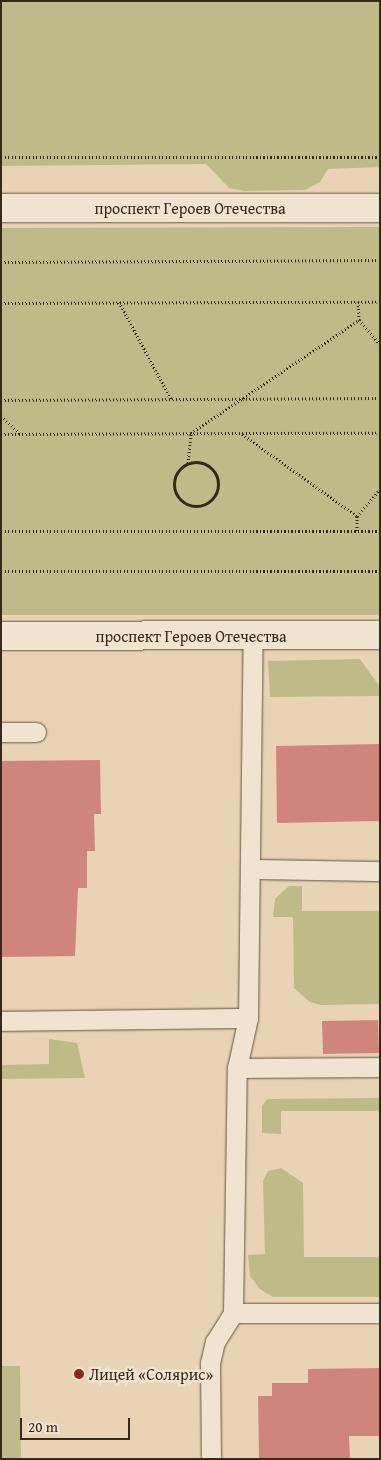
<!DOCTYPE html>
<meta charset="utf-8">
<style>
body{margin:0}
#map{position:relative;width:381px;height:1460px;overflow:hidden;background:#e8d4b5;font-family:"Gentium Book Plus",serif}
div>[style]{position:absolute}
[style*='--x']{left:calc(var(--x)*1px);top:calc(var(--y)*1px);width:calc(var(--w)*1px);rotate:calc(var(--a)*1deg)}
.green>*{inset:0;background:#bebb88}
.building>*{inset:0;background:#d0857c}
.path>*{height:3px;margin-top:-1.5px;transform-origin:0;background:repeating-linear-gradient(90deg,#352919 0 1px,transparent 0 3.5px)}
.path>.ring{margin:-1.5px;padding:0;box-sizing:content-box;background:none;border:3px solid #352919;border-radius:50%}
.roads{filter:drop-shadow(0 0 1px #625440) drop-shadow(0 0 1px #625440)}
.lane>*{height:19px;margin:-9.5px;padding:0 9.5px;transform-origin:9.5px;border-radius:9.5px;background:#f0e3cf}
.street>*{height:28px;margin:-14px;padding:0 14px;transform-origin:14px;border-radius:14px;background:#f0e3cf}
.dots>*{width:14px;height:14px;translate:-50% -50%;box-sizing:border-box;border:2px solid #f0e3cf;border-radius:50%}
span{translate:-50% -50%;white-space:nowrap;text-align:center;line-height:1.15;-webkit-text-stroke:5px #f0e3cf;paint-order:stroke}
.street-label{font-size:16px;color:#352919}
.poi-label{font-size:16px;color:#352919}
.left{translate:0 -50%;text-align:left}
.frame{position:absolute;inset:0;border:2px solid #352919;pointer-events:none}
.scale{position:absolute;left:20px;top:1418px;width:110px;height:22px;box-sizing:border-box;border:2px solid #352919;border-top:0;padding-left:6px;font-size:15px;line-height:18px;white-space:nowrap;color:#352919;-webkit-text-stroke:4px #f0e3cf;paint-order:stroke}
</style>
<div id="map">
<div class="green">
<i style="clip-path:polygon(1px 1px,380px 1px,380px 167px,328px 169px,320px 182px,305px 190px,244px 191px,229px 188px,206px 164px,1px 166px)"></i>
<i style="clip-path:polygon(380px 227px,380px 615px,1px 615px,1px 228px)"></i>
<i style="clip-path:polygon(360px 659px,380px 687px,380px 696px,270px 697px,268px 661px)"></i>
<i style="clip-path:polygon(289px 886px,302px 886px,302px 911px,380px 911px,380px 1004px,321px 1005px,310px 1002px,294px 988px,293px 917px,273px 917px,275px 899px)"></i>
<i style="clip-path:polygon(49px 1039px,77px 1043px,85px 1078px,1px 1079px,1px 1065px,49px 1064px)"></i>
<i style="clip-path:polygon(380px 1098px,380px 1111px,281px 1111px,281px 1134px,262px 1133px,262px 1106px,267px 1099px)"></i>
<i style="clip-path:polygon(281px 1168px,303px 1183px,304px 1257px,380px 1257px,380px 1297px,273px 1297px,260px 1289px,250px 1276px,248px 1255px,265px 1254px,263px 1181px,268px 1171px)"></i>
<i style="clip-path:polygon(1px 1366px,20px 1366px,21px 1459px,1px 1459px)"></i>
</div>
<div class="building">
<i style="clip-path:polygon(380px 744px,380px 821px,277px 823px,276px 746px)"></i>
<i style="clip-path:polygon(100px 760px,101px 814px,94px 814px,95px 851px,87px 851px,87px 888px,78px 888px,75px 956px,2px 957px,1px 761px)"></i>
<i style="clip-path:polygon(378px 1020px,379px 1053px,323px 1054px,322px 1021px)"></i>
<i style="clip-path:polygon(380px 1368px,380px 1436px,349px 1436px,350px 1459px,259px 1459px,258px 1396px,272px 1396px,272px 1383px,308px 1383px,308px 1369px)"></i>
</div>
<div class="path">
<i style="--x:1;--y:157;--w:379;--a:0"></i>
<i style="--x:1;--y:262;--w:379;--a:-0.3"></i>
<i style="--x:119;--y:302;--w:110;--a:61.8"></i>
<i style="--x:1;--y:303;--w:379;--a:-0.2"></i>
<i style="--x:359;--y:320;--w:32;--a:49"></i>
<i style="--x:1;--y:400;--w:379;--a:-0.3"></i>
<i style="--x:1;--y:416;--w:26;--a:43"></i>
<i style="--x:1;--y:434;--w:379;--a:-0.2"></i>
<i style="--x:242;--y:434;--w:141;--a:35.5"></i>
<i class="ring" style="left:174px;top:462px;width:41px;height:41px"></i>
<i style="--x:188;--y:463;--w:30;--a:-84"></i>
<i style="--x:191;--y:433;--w:202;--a:-33.9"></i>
<i style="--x:359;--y:320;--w:18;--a:-93"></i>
<i style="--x:1;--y:531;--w:379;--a:0"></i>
<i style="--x:357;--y:531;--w:15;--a:-90"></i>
<i style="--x:357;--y:516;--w:35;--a:-49"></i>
<i style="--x:1;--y:571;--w:379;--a:0"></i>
</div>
<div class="roads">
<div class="lane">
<i style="--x:1;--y:732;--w:35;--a:0"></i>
<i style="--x:251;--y:869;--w:129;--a:0.9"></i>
<i style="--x:1;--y:1021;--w:247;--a:-0.7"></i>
<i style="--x:237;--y:1068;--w:143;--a:-0.4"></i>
<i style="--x:233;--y:1313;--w:245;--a:-89.1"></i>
<i style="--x:237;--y:1068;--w:51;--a:-77.6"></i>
<i style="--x:248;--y:1018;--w:382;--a:-89.3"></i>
<i style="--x:211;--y:1459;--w:96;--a:-90.6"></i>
<i style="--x:210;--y:1363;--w:22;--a:-77"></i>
<i style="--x:215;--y:1342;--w:34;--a:-58"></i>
<i style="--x:233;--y:1313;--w:147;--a:0"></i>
</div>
<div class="street">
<i style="--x:1;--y:208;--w:379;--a:0"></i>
<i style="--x:1;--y:636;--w:379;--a:-0.2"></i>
</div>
</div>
<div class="dots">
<i style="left:79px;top:1374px;background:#8f2418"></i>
</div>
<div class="street-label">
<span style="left:190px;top:208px">проспект Героев Отечества</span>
<span style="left:191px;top:636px">проспект Героев Отечества</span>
</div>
<div class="poi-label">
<span class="left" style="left:89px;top:1374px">Лицей «Солярис»</span>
</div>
<div class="frame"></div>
<div class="scale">20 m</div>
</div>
